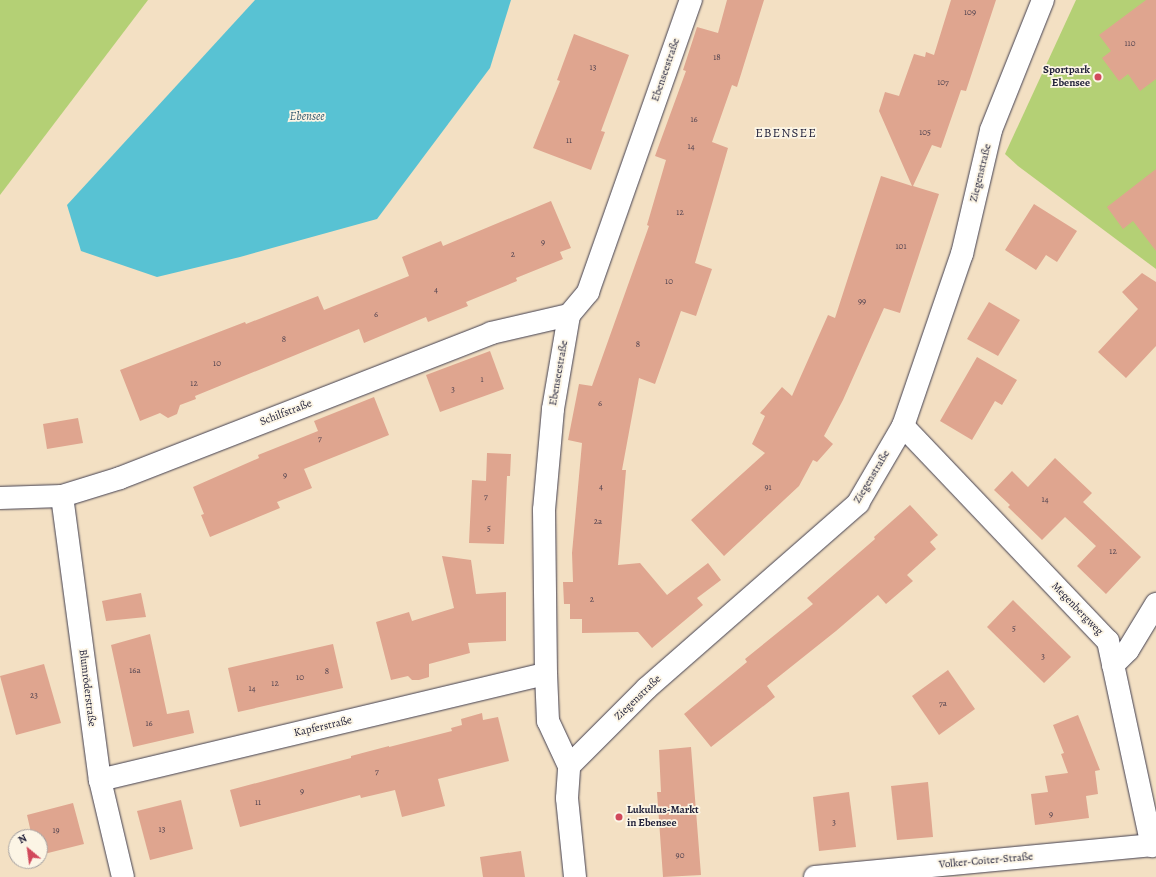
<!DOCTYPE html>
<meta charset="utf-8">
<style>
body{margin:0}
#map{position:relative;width:1156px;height:877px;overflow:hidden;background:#f3e0c3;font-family:Alegreya,serif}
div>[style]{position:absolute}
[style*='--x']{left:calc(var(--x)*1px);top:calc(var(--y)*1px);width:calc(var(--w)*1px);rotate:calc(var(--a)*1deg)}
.green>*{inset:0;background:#b4d075}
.water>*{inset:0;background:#58c2d3}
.building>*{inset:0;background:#dfa58f}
.roads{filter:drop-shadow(0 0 1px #413e4f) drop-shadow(0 0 1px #413e4f)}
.minor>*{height:22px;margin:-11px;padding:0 11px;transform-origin:11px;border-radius:11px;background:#fff}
.dots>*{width:11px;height:11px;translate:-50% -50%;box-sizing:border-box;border:2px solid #fcf5e5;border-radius:50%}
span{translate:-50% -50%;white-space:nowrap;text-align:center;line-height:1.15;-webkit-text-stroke:3.5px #fcf5e5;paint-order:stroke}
.number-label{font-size:9px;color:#514350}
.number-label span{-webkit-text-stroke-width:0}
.street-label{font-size:11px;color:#22223b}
.poi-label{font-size:11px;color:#22223b;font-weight:700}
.right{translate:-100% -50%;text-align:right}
.left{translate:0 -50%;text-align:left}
.water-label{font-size:12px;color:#355a70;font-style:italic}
.quarter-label{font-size:13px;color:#22223b;letter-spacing:1px}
.north{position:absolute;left:8px;top:829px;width:40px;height:40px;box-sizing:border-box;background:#fcf5e5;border:1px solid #a5a1a1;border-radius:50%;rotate:331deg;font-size:11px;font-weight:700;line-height:16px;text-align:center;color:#22223b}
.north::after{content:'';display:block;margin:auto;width:14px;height:18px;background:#d1495b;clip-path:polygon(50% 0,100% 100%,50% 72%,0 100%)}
</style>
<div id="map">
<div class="green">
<i style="clip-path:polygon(0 0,148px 0,0 195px)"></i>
<i style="clip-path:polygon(1076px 0,1156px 0,1156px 269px,1018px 166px,1005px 154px)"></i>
</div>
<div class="water">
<i style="clip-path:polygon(255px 0,511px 0,490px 68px,377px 219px,240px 257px,157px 277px,81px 251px,67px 205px)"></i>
</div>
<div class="building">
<i style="clip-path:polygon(727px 0,764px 0,737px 87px,732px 85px,712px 142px,728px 148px,695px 263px,712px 269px,696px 316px,681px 311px,655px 384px,639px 378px,622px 470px,626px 470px,618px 565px,640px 563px,667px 595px,708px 563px,721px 580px,697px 598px,703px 605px,652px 648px,638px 632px,582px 633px,582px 619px,570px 619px,570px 604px,564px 604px,563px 582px,573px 582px,572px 553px,582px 443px,568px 440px,579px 384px,592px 386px,649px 226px,647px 225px,666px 160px,655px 156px,686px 71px,683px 70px,697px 27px,718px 33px)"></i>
<i style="clip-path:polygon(951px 0,996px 0,966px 91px,961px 90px,941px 148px,932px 145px,913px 186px,939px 194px,900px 313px,884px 308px,843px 400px,824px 436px,833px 444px,817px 462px,813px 460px,799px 486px,724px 556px,691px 520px,765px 453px,752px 444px,765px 416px,760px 413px,782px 387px,792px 396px,828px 315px,835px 318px,881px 176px,912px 186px,879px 111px,885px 92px,899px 96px,914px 54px,925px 57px,926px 52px,934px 55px)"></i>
<i style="clip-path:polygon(1146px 0,1156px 0,1156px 79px,1140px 91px,1128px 74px,1119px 81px,1102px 58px,1111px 51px,1099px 35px)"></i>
<i style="clip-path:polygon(574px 34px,629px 55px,601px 131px,605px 132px,591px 170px,533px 148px,560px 81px,557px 80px)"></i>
<i style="clip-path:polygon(1156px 169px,1156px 251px,1133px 221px,1123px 229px,1107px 207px)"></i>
<i style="clip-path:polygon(551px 201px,571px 248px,560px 252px,563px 259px,516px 278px,517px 281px,466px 302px,468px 306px,428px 322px,426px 317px,364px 343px,359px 329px,195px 396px,196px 399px,180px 405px,177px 414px,168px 418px,160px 413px,140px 421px,120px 370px,245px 322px,246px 324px,318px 296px,324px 310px,409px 276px,402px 257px,441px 241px,443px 246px)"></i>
<i style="clip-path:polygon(1034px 204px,1077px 231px,1057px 262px,1046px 255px,1036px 270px,1005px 250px)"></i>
<i style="clip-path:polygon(1142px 273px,1156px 282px,1156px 346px,1126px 378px,1098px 352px,1138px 309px,1122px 292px)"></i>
<i style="clip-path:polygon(989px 302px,1020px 320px,998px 356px,967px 339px)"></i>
<i style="clip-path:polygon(490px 351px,504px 389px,440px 412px,426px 375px)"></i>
<i style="clip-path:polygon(977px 357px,1017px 380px,1002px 405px,995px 401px,972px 440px,940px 421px)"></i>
<i style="clip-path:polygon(374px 397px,389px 435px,304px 469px,312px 488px,277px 502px,280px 508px,210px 537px,201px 515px,204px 514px,193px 487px,259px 458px,258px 455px,318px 431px,314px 421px)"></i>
<i style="clip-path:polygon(78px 418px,83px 443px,47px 449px,43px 424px)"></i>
<i style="clip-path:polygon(487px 453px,511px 454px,510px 476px,507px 476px,504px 544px,469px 543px,472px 480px,486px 481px)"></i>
<i style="clip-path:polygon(1055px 458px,1092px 493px,1083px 502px,1141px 557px,1106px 594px,1077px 566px,1096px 546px,1065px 517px,1042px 540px,1008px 507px,1010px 505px,994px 490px,1012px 471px,1028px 487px)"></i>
<i style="clip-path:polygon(910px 505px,938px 535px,930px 542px,936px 549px,907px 575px,913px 581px,886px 604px,878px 595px,836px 631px,767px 686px,775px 697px,711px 747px,684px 714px,747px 662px,745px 659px,813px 604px,807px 598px,875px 539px,874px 537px)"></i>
<i style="clip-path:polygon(442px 556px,471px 560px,476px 594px,506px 592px,506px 641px,468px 643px,470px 653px,429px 664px,429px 677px,419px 680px,412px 680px,408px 676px,391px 680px,376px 622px,409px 612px,412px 621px,454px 608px)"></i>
<i style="clip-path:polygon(141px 593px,146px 617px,106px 621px,102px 601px)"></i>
<i style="clip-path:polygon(1013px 600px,1071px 657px,1044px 683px,987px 627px)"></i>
<i style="clip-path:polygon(150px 634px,167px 714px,189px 710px,194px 733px,133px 747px,111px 645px)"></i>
<i style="clip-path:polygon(333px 644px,343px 688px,238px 712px,228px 668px)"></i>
<i style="clip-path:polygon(44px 664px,61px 723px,16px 735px,0 676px)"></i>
<i style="clip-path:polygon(948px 670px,975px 709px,939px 735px,912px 696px)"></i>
<i style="clip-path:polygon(482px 713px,483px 720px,498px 717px,509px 761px,438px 779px,445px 806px,402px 817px,395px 790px,361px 798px,360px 795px,240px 827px,230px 790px,351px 758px,351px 756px,389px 746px,389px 747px,452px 731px,451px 728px,462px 725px,461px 719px)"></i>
<i style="clip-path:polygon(1078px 715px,1100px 770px,1095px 771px,1098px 794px,1086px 796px,1089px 818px,1035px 825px,1031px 794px,1048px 792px,1045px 776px,1068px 773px,1061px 754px,1064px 753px,1053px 725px)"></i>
<i style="clip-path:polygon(691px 747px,701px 875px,663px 877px,657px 792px,661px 792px,659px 750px)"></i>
<i style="clip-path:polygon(928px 782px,933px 837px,897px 840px,891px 786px)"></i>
<i style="clip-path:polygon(849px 792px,856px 847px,819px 851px,813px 797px)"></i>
<i style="clip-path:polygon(181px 800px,193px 849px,150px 860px,137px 811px)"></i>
<i style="clip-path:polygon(73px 803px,84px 844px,40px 855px,40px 837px,32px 837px,27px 815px)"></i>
<i style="clip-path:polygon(521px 851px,525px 877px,483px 877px,480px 857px)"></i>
</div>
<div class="roads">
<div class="minor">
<i style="--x:903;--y:426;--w:297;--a:46.4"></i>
<i style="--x:1108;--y:641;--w:210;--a:77.9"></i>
<i style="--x:62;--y:496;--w:287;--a:82.4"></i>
<i style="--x:100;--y:780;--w:100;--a:76.7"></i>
<i style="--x:0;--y:498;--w:62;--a:-1.8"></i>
<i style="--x:62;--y:496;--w:61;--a:-17.2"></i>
<i style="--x:120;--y:478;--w:398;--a:-21.3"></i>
<i style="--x:491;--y:333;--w:80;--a:-13"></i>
<i style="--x:1113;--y:665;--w:21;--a:-45"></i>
<i style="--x:1128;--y:650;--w:54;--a:-58.7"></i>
<i style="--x:569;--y:766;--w:50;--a:-115"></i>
<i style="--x:548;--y:721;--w:47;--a:-92.4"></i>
<i style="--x:546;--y:674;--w:164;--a:-90.7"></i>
<i style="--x:544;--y:510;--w:101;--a:-84.9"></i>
<i style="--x:553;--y:409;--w:95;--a:-80.3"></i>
<i style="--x:569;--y:315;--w:30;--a:-50"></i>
<i style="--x:588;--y:292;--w:310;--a:-70.6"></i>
<i style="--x:100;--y:780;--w:458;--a:-13.4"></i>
<i style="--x:575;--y:877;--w:79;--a:-95.8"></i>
<i style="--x:567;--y:798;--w:32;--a:-86"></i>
<i style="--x:569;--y:766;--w:110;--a:-45"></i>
<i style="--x:647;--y:688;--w:281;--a:-41.2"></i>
<i style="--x:858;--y:503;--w:89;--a:-59.7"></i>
<i style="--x:903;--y:426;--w:182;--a:-71.1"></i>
<i style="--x:962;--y:254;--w:127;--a:-76.8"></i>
<i style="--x:991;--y:130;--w:140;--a:-68.2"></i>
<i style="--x:815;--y:877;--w:342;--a:-5.4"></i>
</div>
</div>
<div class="dots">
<i style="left:1098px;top:77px;background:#d1495b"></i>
<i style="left:619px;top:817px;background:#d1495b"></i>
</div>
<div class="number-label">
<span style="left:970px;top:12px">109</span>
<span style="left:1130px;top:43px">110</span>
<span style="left:717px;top:57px">18</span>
<span style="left:593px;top:67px">13</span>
<span style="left:943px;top:82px">107</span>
<span style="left:694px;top:119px">16</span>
<span style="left:925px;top:132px">105</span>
<span style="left:569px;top:140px">11</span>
<span style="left:691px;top:146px">14</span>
<span style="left:680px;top:212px">12</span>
<span style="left:543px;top:242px">9</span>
<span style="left:901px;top:246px">101</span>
<span style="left:513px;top:254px">2</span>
<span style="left:669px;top:281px">10</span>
<span style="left:436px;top:289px">4</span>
<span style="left:862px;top:301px">99</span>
<span style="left:376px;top:314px">6</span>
<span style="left:284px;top:339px">8</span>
<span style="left:638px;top:344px">8</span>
<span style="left:217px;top:363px">10</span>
<span style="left:482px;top:379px">1</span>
<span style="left:194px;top:383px">12</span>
<span style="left:453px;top:389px">3</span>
<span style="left:600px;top:403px">6</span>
<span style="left:320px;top:438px">7</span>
<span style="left:285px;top:475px">9</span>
<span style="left:601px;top:486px">4</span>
<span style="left:768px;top:487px">91</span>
<span style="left:486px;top:496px">7</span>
<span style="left:1045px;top:499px">14</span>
<span style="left:598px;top:521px">2a</span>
<span style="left:489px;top:528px">5</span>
<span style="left:1113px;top:551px">12</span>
<span style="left:592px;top:599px">2</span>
<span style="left:1014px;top:628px">5</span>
<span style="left:1043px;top:656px">3</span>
<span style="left:135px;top:670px">16a</span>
<span style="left:327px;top:671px">8</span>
<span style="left:300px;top:677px">10</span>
<span style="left:275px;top:683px">12</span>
<span style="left:252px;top:688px">14</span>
<span style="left:34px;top:695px">23</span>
<span style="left:943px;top:703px">7a</span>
<span style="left:149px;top:723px">16</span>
<span style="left:377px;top:771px">7</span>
<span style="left:302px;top:791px">9</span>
<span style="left:258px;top:802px">11</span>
<span style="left:1051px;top:814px">9</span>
<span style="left:834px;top:822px">3</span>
<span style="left:162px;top:829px">13</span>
<span style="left:56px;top:830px">19</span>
<span style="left:680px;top:855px">90</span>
</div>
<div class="street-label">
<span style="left:666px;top:70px;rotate:-71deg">Ebenseestraße</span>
<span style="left:981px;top:173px;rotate:-76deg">Ziegenstraße</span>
<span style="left:559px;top:373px;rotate:-80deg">Ebenseestraße</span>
<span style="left:286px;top:413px;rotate:-21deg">Schilfstraße</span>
<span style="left:872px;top:477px;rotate:-59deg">Ziegenstraße</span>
<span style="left:1077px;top:609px;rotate:46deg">Megenbergweg</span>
<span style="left:87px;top:688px;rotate:83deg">Blumröderstraße</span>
<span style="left:638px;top:698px;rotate:-44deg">Ziegenstraße</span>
<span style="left:323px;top:727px;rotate:-13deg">Kapferstraße</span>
<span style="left:986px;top:861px;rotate:-5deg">Volker-Coiter-Straße</span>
</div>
<div class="poi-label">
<span class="right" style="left:1090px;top:77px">Sportpark<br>Ebensee</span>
<span class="left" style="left:627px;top:817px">Lukullus-Markt<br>in Ebensee</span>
</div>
<div class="water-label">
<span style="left:307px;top:117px">Ebensee</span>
</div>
<div class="quarter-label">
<span style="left:786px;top:133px">EBENSEE</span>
</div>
<div class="north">N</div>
</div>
